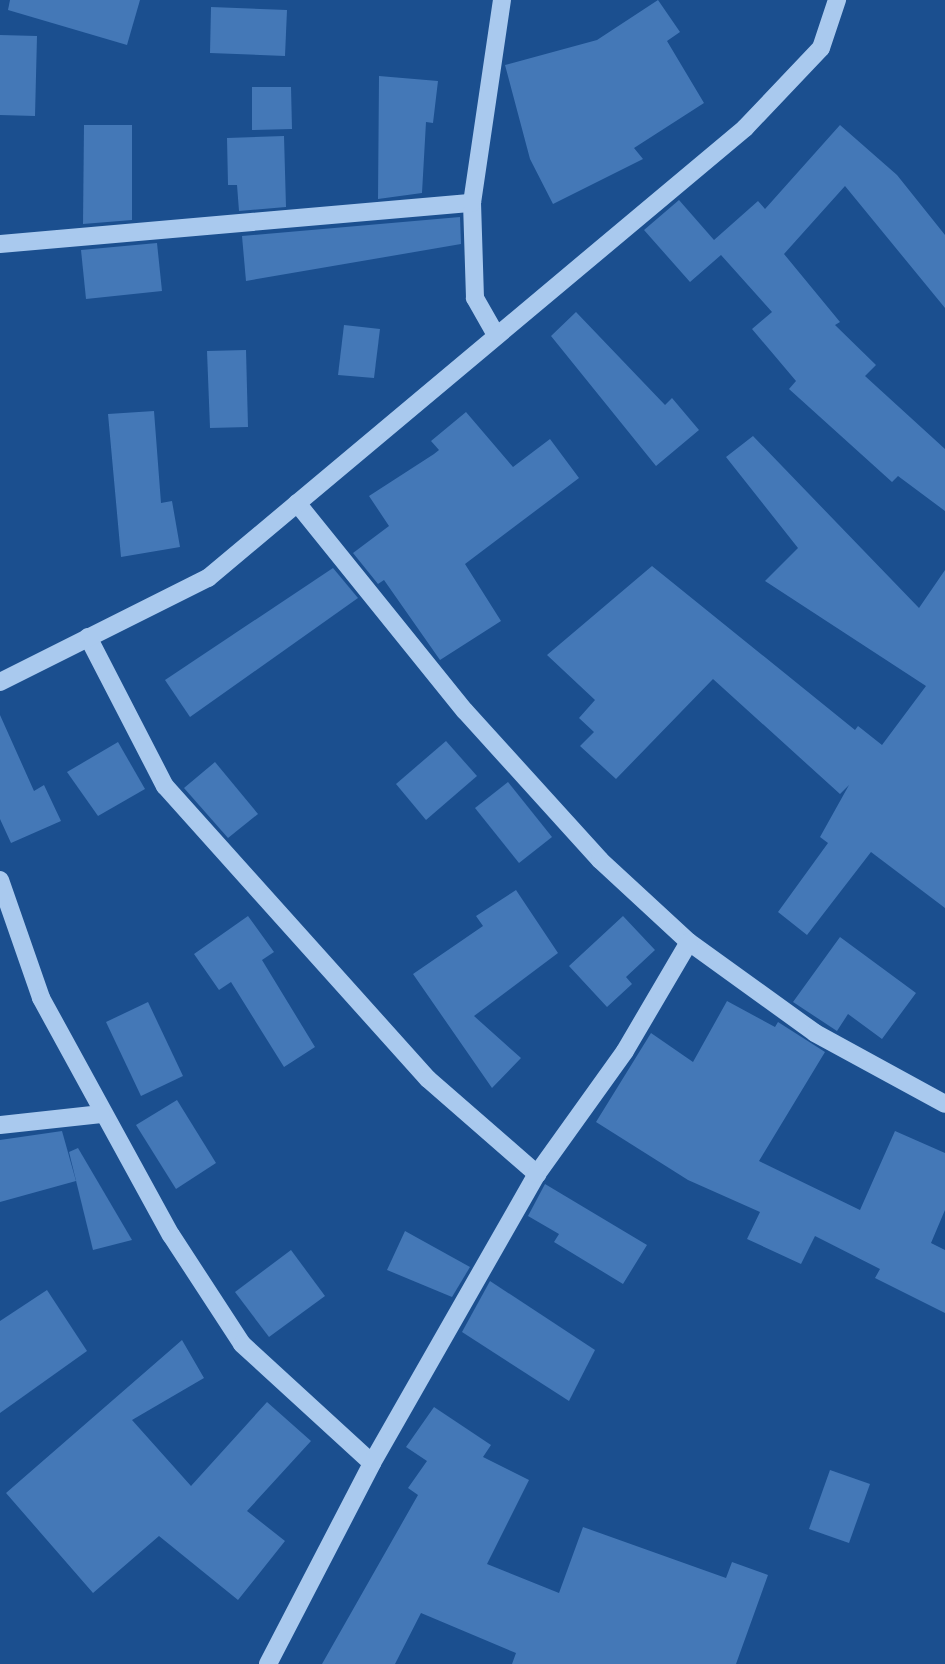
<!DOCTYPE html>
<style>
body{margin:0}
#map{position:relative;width:945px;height:1664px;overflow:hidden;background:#1b4f8f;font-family:"Fira Sans Condensed",sans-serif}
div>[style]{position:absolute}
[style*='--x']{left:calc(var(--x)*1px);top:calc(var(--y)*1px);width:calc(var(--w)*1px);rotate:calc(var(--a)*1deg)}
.building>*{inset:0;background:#4478b7}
.minor>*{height:18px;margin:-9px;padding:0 9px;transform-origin:9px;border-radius:9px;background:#a9c9ee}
span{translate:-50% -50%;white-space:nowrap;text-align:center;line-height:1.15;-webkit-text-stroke:9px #1b4f8f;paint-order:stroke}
</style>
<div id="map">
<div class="building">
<i style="clip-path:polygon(10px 0,140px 0,127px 45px,8px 10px)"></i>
<i style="clip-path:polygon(658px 0,680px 32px,667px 41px,704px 103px,634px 148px,643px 159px,553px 204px,530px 159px,505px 65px,597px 40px)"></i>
<i style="clip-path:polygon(211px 7px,287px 10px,285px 56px,210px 53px)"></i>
<i style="clip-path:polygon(0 35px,37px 36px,35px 116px,0 115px)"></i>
<i style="clip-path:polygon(379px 76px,438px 81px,433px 123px,426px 122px,422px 193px,378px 199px)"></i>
<i style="clip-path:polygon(252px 87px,291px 87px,292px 129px,252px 130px)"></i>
<i style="clip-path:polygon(84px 125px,132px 125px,132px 220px,83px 224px)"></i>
<i style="clip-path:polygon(840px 125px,897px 175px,945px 235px,945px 308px,845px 186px,784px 254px,840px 322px,835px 325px,876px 365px,865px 376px,945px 449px,945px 511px,898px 476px,892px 482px,789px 389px,796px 381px,752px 329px,772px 312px,721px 255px,690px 282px,644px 230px,679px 200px,714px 240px,758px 201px,765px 209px)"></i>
<i style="clip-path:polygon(284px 136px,286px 207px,239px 211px,237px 185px,228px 185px,227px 138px)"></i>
<i style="clip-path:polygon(460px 217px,461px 244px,246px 281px,242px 236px)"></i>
<i style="clip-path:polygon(157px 243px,162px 291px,86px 299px,81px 250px)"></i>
<i style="clip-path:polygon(576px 312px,665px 405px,672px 398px,699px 430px,656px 466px,551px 336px)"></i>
<i style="clip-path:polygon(344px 325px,380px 329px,374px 378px,338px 375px)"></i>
<i style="clip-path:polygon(246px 350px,248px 427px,210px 428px,207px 351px)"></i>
<i style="clip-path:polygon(154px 411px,161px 503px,172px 501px,180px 547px,121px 557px,108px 414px)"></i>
<i style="clip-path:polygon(466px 412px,513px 467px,550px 439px,579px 478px,465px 564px,501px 621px,440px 660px,384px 580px,378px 584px,353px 553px,389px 526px,369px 496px,434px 454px,439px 450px,431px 441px)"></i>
<i style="clip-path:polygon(753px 436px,919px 608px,945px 570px,945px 908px,871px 852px,807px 935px,778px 912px,828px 843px,820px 837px,849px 785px,840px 794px,713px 679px,616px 779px,580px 746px,594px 732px,579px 718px,595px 700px,547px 655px,652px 566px,855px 730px,858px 726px,882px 745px,926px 686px,765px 581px,798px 548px,726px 457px)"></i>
<i style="clip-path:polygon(333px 568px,358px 598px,190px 717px,165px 680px)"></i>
<i style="clip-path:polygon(0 715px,34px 791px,44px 785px,61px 821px,11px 843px,0 819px)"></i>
<i style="clip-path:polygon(446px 741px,477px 776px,426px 820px,396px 784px)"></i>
<i style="clip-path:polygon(118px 742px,145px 789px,98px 816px,67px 772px)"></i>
<i style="clip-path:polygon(215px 762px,258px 814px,228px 838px,184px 788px)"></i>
<i style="clip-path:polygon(508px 782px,552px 837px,519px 863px,475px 808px)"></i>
<i style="clip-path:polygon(516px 890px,558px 953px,474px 1016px,521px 1058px,492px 1088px,413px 974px,483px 926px,476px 916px)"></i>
<i style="clip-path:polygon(248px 916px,274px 952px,262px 960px,315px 1047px,284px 1067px,231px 982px,219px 990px,194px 954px)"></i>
<i style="clip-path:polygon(623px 916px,655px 950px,626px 977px,632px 984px,607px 1007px,569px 966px)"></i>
<i style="clip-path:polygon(840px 937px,916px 993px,882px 1039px,848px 1014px,837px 1031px,793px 1002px)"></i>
<i style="clip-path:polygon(727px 1001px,775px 1027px,778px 1022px,825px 1052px,759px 1161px,860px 1210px,895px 1131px,945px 1153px,945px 1210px,931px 1243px,945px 1250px,945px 1313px,875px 1278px,880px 1269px,815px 1236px,801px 1264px,747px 1239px,760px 1212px,688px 1180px,596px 1122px,651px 1033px,693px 1062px)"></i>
<i style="clip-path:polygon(148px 1002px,183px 1076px,141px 1096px,106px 1022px)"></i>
<i style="clip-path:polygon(177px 1100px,216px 1163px,176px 1189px,136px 1125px)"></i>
<i style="clip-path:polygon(62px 1131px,76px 1181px,0 1202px,0 1140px)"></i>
<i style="clip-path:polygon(78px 1148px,132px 1240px,93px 1250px,69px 1152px)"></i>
<i style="clip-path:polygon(545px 1184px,647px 1245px,623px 1284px,554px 1242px,559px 1234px,528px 1216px)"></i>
<i style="clip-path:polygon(405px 1231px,470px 1267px,452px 1297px,387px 1270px)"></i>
<i style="clip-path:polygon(291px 1250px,325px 1296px,269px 1337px,235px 1292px)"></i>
<i style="clip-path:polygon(490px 1281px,595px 1350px,569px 1401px,462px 1332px)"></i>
<i style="clip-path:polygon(47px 1290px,87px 1351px,0 1413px,0 1321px)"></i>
<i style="clip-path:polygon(182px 1340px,204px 1378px,132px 1420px,191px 1486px,267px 1402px,311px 1441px,247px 1511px,285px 1541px,238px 1600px,159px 1536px,93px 1593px,6px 1493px)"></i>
<i style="clip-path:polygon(434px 1407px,491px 1445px,483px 1457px,529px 1480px,487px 1564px,559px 1593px,583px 1527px,726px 1578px,732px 1562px,768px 1575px,736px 1664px,512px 1664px,516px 1653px,421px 1613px,395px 1664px,322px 1664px,418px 1495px,408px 1488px,427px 1461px,406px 1447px)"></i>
<i style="clip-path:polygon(830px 1470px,870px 1484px,849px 1543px,809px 1529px)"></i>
</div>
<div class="minor">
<i style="--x:0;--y:244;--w:474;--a:-5"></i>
<i style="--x:496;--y:335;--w:43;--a:-119.6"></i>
<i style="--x:475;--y:298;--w:95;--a:-91.8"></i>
<i style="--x:472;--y:203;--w:205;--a:-81.6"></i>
<i style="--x:297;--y:503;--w:267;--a:51.1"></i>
<i style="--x:465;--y:711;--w:201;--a:47.8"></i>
<i style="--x:600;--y:860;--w:121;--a:42.7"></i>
<i style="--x:689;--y:942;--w:155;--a:35.8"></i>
<i style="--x:815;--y:1033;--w:148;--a:28.6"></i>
<i style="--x:88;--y:637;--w:168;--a:62.7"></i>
<i style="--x:165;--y:786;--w:394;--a:48.1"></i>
<i style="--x:428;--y:1079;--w:145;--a:41.1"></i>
<i style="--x:0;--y:682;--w:233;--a:-26.6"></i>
<i style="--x:208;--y:578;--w:701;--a:-39.96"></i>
<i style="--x:745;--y:128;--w:110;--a:-46.5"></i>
<i style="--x:821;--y:48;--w:51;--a:-71.6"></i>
<i style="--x:0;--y:880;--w:125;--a:70.8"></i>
<i style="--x:41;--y:998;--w:270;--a:61.3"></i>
<i style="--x:171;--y:1235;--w:130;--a:56.9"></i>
<i style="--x:242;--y:1344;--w:176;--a:42.5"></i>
<i style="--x:0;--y:1125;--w:102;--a:-6.2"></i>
<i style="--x:268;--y:1664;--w:226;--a:-62.6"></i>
<i style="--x:372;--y:1463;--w:333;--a:-60.3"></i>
<i style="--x:537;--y:1174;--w:151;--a:-54.4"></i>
<i style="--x:625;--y:1051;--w:126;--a:-59.6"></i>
</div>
</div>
